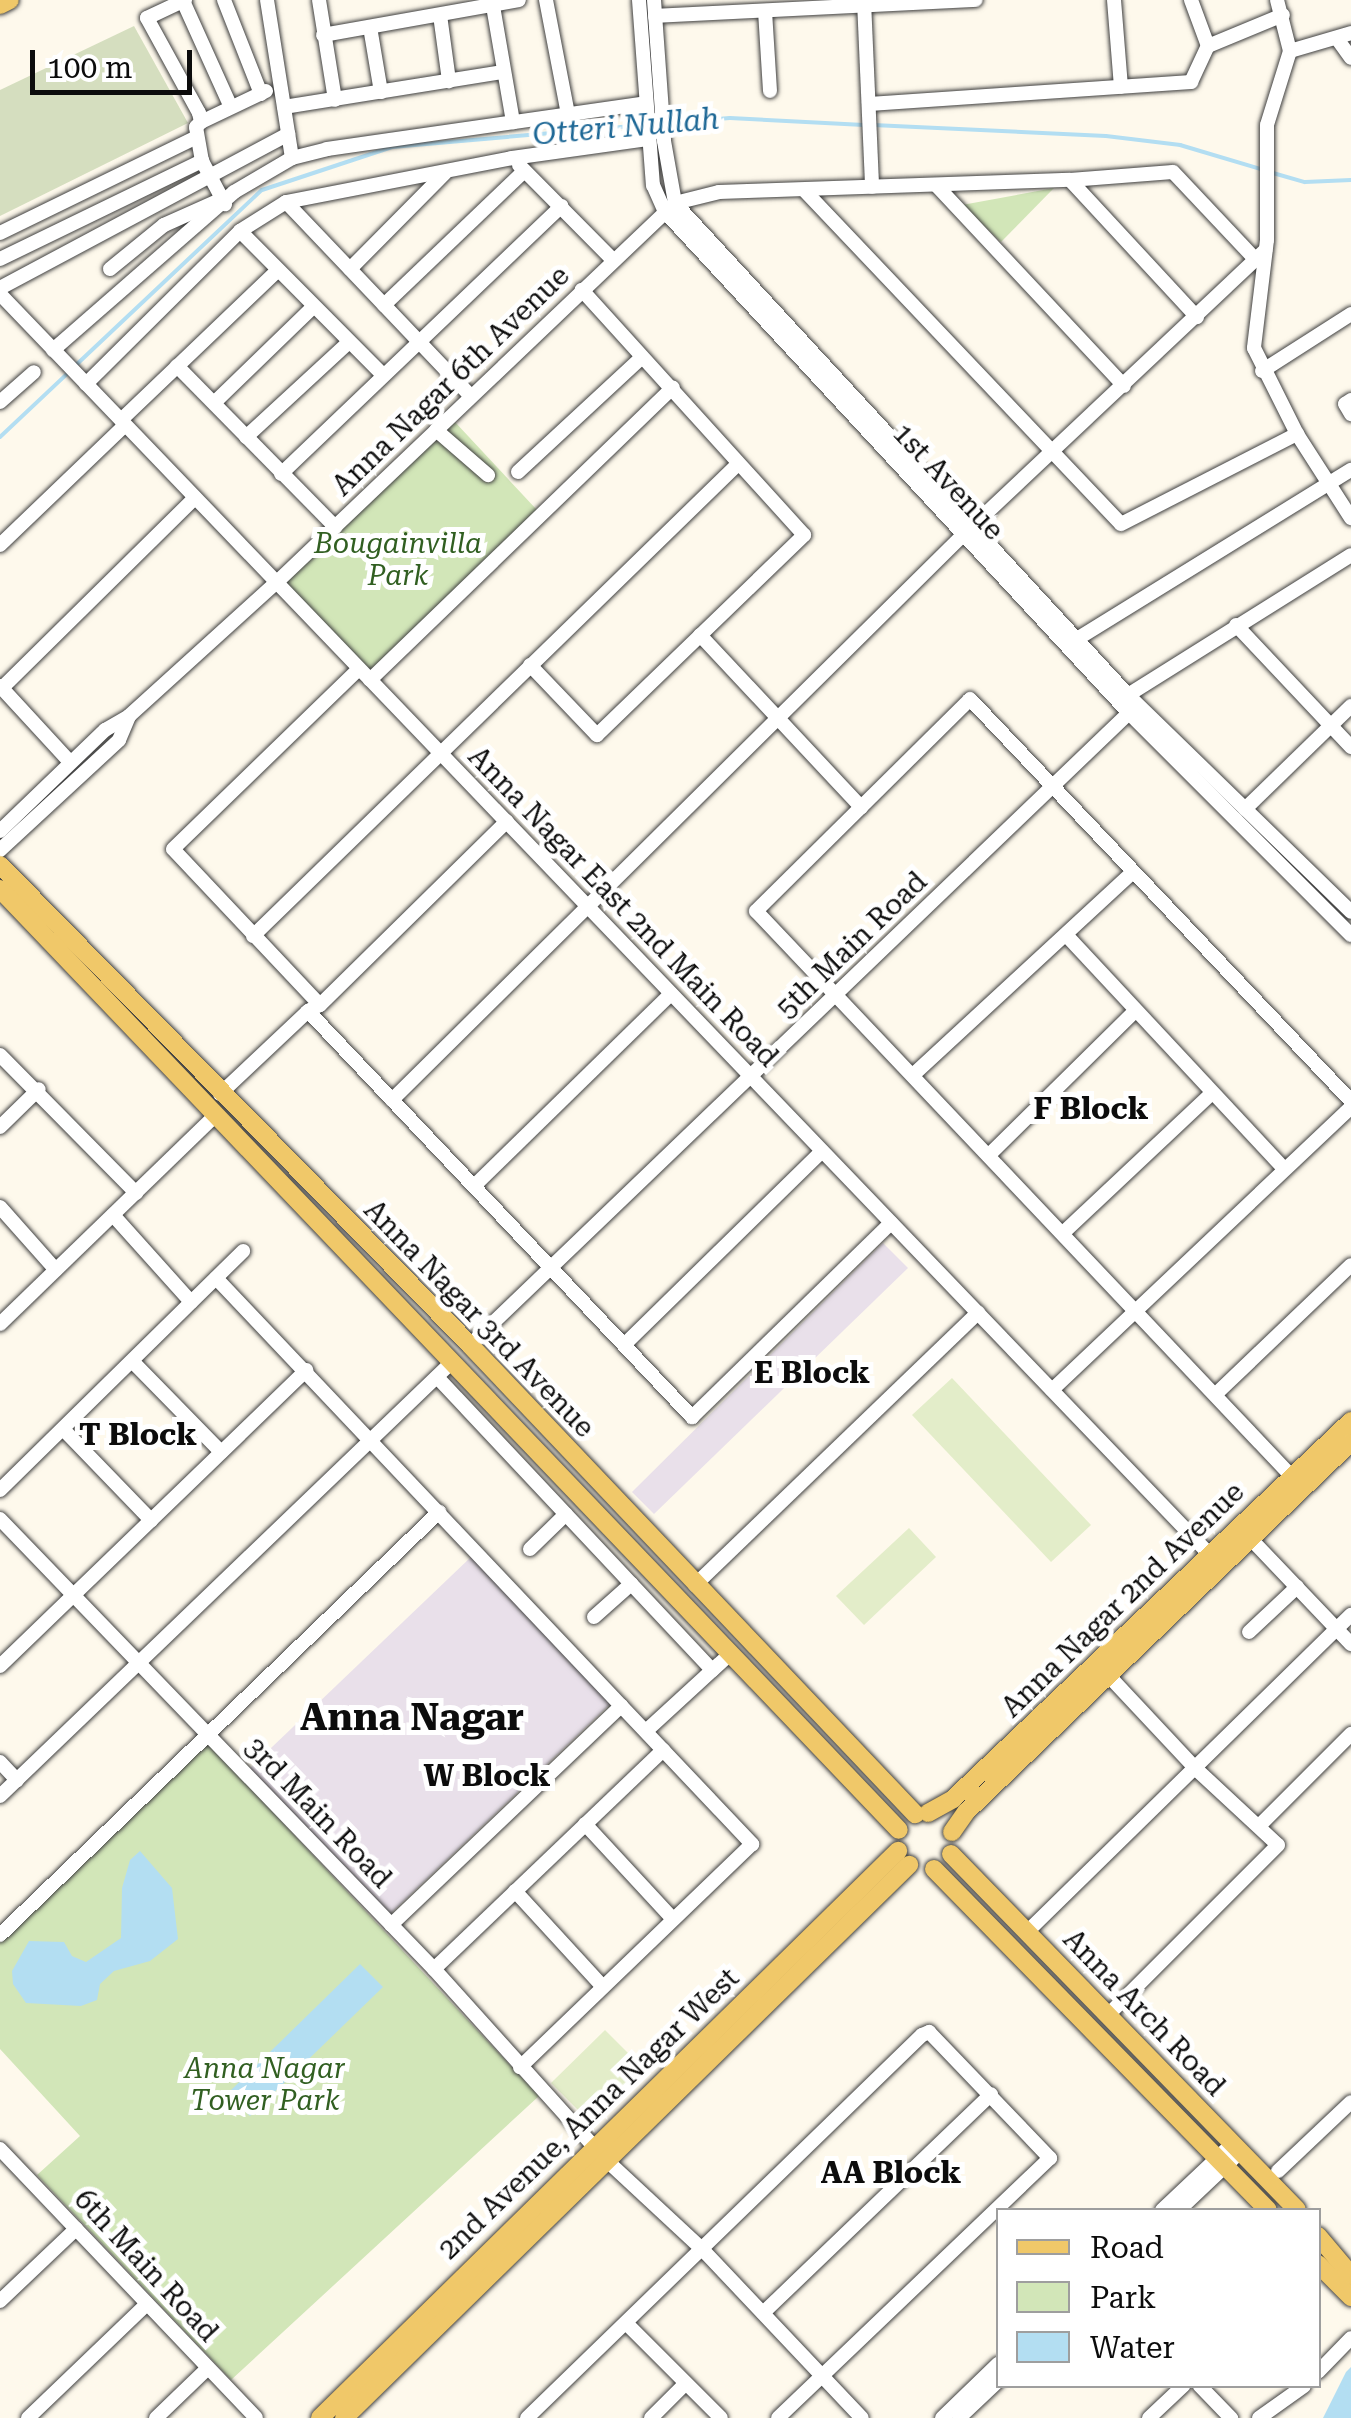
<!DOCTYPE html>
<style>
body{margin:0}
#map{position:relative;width:1351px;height:2418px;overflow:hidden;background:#fef9ec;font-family:"Roboto Serif",serif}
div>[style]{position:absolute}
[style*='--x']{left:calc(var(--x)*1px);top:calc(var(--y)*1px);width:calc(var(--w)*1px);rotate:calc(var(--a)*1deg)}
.industrial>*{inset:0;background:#e9e0ea}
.green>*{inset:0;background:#d2e6b8}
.cemetery>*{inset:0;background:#d5debf}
.pitch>*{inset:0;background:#e3edc9}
.water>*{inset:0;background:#b3def2}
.stream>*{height:4px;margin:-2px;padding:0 2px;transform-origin:2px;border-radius:2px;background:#b3def2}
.roads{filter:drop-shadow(0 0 2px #3f3f3f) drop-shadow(0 0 2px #3f3f3f)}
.minor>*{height:14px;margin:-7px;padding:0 7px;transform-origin:7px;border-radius:7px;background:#fff}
.major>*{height:18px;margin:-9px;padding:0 9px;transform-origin:9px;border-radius:9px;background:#f0c869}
span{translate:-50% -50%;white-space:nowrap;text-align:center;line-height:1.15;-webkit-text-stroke:10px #fff;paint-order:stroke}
.street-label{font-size:28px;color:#0c0c0c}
.park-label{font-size:28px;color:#315f21;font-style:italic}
.water-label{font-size:30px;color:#1d6795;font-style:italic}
.neighbourhood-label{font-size:30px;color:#0c0c0c;font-weight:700}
.district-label{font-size:38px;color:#0c0c0c;font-weight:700}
.legend{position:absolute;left:996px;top:2208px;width:325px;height:180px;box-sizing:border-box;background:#fff;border:2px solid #9e9e9e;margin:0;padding:12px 18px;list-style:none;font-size:30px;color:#0c0c0c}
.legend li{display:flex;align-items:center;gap:20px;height:50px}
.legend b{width:50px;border:2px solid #9e9e9e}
.scale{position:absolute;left:30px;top:50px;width:162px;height:45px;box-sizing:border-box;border:5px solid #0c0c0c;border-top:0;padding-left:12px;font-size:30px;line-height:35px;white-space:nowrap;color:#0c0c0c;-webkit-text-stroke:8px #fff;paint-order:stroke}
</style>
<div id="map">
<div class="industrial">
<i style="clip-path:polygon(883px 1243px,908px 1268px,654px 1514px,632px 1492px)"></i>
<i style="clip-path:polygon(472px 1556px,610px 1704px,388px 1916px,248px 1770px)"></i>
</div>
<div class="green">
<i style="clip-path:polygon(1054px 188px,1001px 242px,962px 205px)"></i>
<i style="clip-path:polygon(455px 422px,537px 510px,369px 673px,284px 584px)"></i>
<i style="clip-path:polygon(205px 1740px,539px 2096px,231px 2380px,37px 2175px,80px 2136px,0 2049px,0 1939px)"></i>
</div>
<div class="cemetery">
<i style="clip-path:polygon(134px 26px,188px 123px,0 216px,0 90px)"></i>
</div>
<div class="pitch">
<i style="clip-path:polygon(952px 1378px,1091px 1525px,1051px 1562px,912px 1415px)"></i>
<i style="clip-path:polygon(909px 1528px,936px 1557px,864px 1625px,836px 1596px)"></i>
<i style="clip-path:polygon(605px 2030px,647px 2072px,593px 2125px,551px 2083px)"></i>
</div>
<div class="water">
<i style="clip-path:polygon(140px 1851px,172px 1888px,178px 1939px,150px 1961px,114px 1971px,100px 1984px,97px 2000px,81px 2006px,26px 2003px,13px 1984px,12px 1971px,29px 1941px,64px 1942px,72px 1956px,86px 1962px,121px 1938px,122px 1888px,130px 1860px)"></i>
<i style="clip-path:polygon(360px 1964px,383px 1987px,250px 2116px,228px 2093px)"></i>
<i style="clip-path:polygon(1351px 2367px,1351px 2418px,1323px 2418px,1346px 2372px)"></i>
</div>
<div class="stream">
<i style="--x:669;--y:123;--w:61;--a:-4.7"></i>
<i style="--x:730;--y:118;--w:134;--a:3"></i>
<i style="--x:873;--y:125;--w:233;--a:2.7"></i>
<i style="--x:1106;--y:136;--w:75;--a:6.9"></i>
<i style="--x:1180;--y:145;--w:88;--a:16.6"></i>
<i style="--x:1273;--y:173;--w:33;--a:16"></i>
<i style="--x:1305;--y:182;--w:46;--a:-2.5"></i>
<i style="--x:76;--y:365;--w:255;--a:-43.3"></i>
<i style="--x:262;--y:190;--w:137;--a:-18.3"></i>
<i style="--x:392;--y:147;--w:253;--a:-5"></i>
<i style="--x:0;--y:437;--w:95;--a:-43.3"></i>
</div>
<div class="roads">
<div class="minor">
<i style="--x:185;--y:0;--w:42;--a:154.7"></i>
<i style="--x:147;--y:18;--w:108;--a:61.3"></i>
<i style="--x:199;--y:113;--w:9;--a:77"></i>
<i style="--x:201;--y:122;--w:7;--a:135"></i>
<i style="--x:196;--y:127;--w:35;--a:80"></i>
<i style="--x:202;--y:161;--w:49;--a:61.9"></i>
<i style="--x:224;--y:0;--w:101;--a:68.5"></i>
<i style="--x:267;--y:0;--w:160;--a:81"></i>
<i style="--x:319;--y:0;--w:101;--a:80.9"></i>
<i style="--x:546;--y:0;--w:116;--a:79.1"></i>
<i style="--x:639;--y:0;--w:186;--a:85.7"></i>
<i style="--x:653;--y:185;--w:30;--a:66"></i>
<i style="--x:665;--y:212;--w:683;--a:47.2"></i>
<i style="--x:1129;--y:713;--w:314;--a:45"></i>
<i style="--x:654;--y:0;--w:141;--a:85.9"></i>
<i style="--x:664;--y:141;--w:63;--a:79.9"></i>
<i style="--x:675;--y:203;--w:669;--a:47.36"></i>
<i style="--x:1128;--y:695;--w:311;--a:44.2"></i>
<i style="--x:1114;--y:0;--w:87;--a:85.4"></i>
<i style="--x:1191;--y:0;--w:49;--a:69.7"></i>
<i style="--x:1277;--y:0;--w:53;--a:75.7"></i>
<i style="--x:1290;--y:51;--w:77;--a:107.3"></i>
<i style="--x:1267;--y:125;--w:115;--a:90"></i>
<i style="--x:1267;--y:240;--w:109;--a:96.9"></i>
<i style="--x:1254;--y:348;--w:96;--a:63.4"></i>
<i style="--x:1297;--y:434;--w:100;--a:57.3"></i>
<i style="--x:183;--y:1;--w:114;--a:65.7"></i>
<i style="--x:864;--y:1;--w:186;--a:87.5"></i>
<i style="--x:493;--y:6;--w:118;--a:80.2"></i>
<i style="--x:765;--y:11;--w:80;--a:86.4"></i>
<i style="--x:440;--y:15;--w:67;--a:82.2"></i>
<i style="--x:655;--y:16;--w:321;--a:-2.9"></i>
<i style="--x:370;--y:27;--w:66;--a:80.4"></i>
<i style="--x:323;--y:35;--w:199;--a:-10.1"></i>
<i style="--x:1338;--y:40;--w:22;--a:54"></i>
<i style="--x:1290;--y:51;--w:64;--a:-16.4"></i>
<i style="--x:869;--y:104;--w:323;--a:-3.9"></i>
<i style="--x:1191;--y:82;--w:40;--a:-65"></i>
<i style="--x:1208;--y:46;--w:81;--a:-22.5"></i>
<i style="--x:284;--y:107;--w:222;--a:-9.1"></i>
<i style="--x:201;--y:122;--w:72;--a:-25.5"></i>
<i style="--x:519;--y:165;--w:134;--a:45.3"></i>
<i style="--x:1070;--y:180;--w:187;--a:47.2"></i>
<i style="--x:936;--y:185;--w:275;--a:46.9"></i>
<i style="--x:804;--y:190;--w:460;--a:46.5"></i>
<i style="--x:1121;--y:524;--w:198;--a:-27.1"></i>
<i style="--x:286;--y:202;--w:268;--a:46.4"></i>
<i style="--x:240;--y:231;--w:203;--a:45.2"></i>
<i style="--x:0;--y:233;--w:219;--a:-26"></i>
<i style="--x:0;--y:259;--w:225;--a:-25.9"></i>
<i style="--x:110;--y:269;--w:70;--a:-39.2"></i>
<i style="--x:164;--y:225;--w:64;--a:-24.1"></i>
<i style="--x:350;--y:269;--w:135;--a:-45.3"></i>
<i style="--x:0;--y:288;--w:327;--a:-28.1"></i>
<i style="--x:0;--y:294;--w:1748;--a:46.18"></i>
<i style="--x:384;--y:305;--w:194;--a:-43.7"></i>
<i style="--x:53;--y:350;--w:240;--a:-41.1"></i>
<i style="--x:234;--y:192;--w:67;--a:-30.4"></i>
<i style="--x:292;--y:158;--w:36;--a:-14"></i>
<i style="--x:327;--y:149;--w:322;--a:-8.2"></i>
<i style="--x:177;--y:366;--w:226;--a:45.5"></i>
<i style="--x:1262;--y:371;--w:106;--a:-32.6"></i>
<i style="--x:86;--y:384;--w:217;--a:-44.8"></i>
<i style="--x:240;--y:231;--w:54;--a:-32.2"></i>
<i style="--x:286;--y:202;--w:230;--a:-11"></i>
<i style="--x:512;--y:158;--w:137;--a:-8"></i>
<i style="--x:1351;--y:400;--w:7;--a:146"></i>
<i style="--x:1345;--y:404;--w:12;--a:59"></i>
<i style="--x:0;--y:402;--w:45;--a:-41.4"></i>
<i style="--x:214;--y:403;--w:139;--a:-44.1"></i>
<i style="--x:121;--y:420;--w:217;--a:-43.7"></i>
<i style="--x:436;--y:430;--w:69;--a:40.9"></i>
<i style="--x:246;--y:437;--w:140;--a:-42.7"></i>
<i style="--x:518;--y:472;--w:169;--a:-42.8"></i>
<i style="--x:281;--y:474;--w:388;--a:-43.7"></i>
<i style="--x:0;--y:545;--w:173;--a:-43.8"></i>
<i style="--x:1236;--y:625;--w:168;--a:46.7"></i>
<i style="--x:700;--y:635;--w:236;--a:46.9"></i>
<i style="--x:1077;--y:639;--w:322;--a:-31.7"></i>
<i style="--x:530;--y:665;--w:97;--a:46.3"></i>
<i style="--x:597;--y:735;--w:288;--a:-44"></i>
<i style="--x:804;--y:535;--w:331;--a:-132.2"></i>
<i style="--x:370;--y:680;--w:421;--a:-44"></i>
<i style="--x:0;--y:686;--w:103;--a:47.4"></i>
<i style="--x:2;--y:688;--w:271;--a:-44.6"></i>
<i style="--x:1128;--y:695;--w:263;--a:-32.1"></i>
<i style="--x:1245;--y:809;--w:148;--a:-44.2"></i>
<i style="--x:0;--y:831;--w:146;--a:-43.9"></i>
<i style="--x:105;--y:730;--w:28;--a:-30"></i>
<i style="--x:129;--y:716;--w:200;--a:-42.2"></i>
<i style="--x:277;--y:582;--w:550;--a:-43.6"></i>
<i style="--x:675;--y:203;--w:45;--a:-14"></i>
<i style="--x:719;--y:192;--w:351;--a:-2"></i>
<i style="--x:1070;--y:180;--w:103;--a:-4.4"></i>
<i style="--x:1173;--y:172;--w:121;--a:46.7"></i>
<i style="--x:0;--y:850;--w:162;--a:-42.7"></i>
<i style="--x:119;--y:740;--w:26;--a:-67"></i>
<i style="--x:253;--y:936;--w:677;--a:-44.22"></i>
<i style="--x:1068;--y:937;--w:317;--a:47"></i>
<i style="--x:320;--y:1005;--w:214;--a:-133.3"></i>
<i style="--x:173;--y:849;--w:259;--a:-44.1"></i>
<i style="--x:308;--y:1011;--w:559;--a:46.6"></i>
<i style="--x:692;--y:1417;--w:278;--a:-44.3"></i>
<i style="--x:0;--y:1055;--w:194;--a:45.4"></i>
<i style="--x:913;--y:1075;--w:299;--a:-42.7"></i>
<i style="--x:220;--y:1094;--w:121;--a:-43.3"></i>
<i style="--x:308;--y:1011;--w:13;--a:-27"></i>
<i style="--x:320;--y:1005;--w:262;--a:-44.5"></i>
<i style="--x:392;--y:1100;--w:802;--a:-44.7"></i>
<i style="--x:962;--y:536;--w:417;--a:-43.3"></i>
<i style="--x:0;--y:1127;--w:54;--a:-44.3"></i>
<i style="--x:989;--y:1155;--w:204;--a:-44.6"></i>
<i style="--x:474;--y:1186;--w:275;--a:-44.3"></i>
<i style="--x:0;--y:1207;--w:84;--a:48.4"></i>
<i style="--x:113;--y:1215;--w:117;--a:48.1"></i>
<i style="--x:1064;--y:1232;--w:203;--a:-43.2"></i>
<i style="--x:216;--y:1278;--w:780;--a:46.56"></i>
<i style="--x:752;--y:1844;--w:322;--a:136.1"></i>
<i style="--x:0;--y:1324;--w:301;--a:-44.1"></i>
<i style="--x:470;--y:1345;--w:920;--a:-43.81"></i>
<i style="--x:624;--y:1345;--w:277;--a:-44.4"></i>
<i style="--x:133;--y:1362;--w:126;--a:45.6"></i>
<i style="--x:437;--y:1377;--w:402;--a:46.8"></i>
<i style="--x:1052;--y:1390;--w:412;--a:-43.4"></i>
<i style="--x:1217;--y:1393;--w:185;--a:-43.7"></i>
<i style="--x:63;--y:1429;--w:127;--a:46"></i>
<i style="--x:1296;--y:1481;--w:785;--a:-133.45"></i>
<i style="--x:756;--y:911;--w:301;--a:-44.7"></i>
<i style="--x:970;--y:699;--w:554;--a:46.54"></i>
<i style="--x:0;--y:1490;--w:341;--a:-44.5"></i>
<i style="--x:0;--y:1519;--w:625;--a:46.04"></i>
<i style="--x:434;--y:1969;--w:239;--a:48"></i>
<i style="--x:1249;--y:1537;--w:148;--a:46.4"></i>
<i style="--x:530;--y:1549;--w:50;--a:-44.2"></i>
<i style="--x:695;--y:1585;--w:393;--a:-43.9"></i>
<i style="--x:594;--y:1617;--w:50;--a:-41.7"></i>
<i style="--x:1249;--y:1632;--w:66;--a:-43.2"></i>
<i style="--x:0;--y:1666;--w:426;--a:-44"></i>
<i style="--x:1108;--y:1675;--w:127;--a:46.9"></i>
<i style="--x:1195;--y:1768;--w:113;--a:42.9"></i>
<i style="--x:1278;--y:1845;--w:238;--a:135"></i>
<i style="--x:646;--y:1731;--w:113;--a:-42.5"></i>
<i style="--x:0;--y:1762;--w:25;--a:47"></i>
<i style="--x:0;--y:1796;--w:627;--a:-43.84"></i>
<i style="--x:585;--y:1824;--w:129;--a:47.2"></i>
<i style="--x:1260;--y:1825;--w:129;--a:-45"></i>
<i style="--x:515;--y:1891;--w:130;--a:47.5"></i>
<i style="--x:391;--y:1925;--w:318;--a:-43.6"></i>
<i style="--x:1028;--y:1931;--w:452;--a:-44.4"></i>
<i style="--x:0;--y:1935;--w:610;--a:-43.94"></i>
<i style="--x:434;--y:1969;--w:317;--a:-43.7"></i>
<i style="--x:0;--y:2149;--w:371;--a:46.4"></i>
<i style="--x:605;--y:2159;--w:134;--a:42.9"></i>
<i style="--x:703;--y:2250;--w:231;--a:46.6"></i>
<i style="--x:1278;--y:2171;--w:100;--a:-43.4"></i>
<i style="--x:1162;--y:2210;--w:95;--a:-43.3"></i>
<i style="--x:1179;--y:2210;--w:83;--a:-43.5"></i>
<i style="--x:0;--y:2301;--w:105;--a:-43.5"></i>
<i style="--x:763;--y:2313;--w:316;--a:-43.8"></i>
<i style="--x:626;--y:2323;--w:134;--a:45"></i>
<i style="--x:1318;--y:2372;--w:47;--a:-45.9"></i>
<i style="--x:1200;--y:2386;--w:45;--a:45.9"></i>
<i style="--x:28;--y:2418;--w:165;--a:-43.8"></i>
<i style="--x:156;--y:2418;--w:72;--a:-43.9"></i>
<i style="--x:527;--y:2418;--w:550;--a:-44.12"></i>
<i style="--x:922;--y:2035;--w:8;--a:-23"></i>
<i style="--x:929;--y:2032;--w:175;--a:46.2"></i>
<i style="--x:1050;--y:2158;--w:376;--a:136.3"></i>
<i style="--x:651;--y:2418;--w:49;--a:-45"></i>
<i style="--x:942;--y:2418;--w:78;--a:-44"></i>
<i style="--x:959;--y:2418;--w:54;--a:-43.5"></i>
<i style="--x:1149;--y:2418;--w:47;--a:-43.3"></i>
<i style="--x:1259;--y:2418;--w:55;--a:-35.4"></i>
</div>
<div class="major">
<i style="--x:0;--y:5;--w:11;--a:-27"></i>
<i style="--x:0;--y:865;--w:672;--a:45.6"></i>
<i style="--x:470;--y:1345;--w:647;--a:46.5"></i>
<i style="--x:0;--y:889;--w:1301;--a:46.31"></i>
<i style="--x:928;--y:1813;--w:29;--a:-29"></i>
<i style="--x:953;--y:1799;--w:549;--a:-43.52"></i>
<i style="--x:952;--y:1832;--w:24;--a:-55"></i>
<i style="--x:966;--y:1812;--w:534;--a:-43.86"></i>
<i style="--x:951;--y:1854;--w:496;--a:45.8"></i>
<i style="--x:934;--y:1869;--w:477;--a:45.6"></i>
<i style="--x:1318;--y:2236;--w:51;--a:49.8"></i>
<i style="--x:1318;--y:2264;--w:47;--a:45"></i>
<i style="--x:320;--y:2418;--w:810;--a:-44.45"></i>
<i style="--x:344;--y:2418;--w:791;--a:-44.39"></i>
</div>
</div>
<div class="street-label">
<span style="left:451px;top:381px;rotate:-44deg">Anna Nagar 6th Avenue</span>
<span style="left:948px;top:482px;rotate:47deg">1st Avenue</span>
<span style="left:623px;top:907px;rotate:46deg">Anna Nagar East 2nd Main Road</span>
<span style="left:852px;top:945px;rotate:-44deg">5th Main Road</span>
<span style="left:479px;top:1319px;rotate:46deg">Anna Nagar 3rd Avenue</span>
<span style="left:1123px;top:1600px;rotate:-44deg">Anna Nagar 2nd Avenue</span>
<span style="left:318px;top:1813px;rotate:46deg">3rd Main Road</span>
<span style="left:1144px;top:2013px;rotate:46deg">Anna Arch Road</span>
<span style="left:589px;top:2114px;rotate:-44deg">2nd Avenue, Anna Nagar West</span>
<span style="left:146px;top:2266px;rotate:47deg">6th Main Road</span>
</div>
<div class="park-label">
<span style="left:398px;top:560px">Bougainvilla<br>Park</span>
<span style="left:265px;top:2085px">Anna Nagar<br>Tower Park</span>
</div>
<div class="water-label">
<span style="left:626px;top:127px;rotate:-5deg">Otteri Nullah</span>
</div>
<div class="neighbourhood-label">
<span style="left:1091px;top:1109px">F Block</span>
<span style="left:812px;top:1373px">E Block</span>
<span style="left:138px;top:1435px">T Block</span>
<span style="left:487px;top:1776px">W Block</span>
<span style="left:891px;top:2173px">AA Block</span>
</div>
<div class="district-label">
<span style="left:412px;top:1718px">Anna Nagar</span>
</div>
<ul class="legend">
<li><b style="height:12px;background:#f0c869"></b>Road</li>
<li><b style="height:28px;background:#d2e6b8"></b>Park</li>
<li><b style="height:28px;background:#b3def2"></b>Water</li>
</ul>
<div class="scale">100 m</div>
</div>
